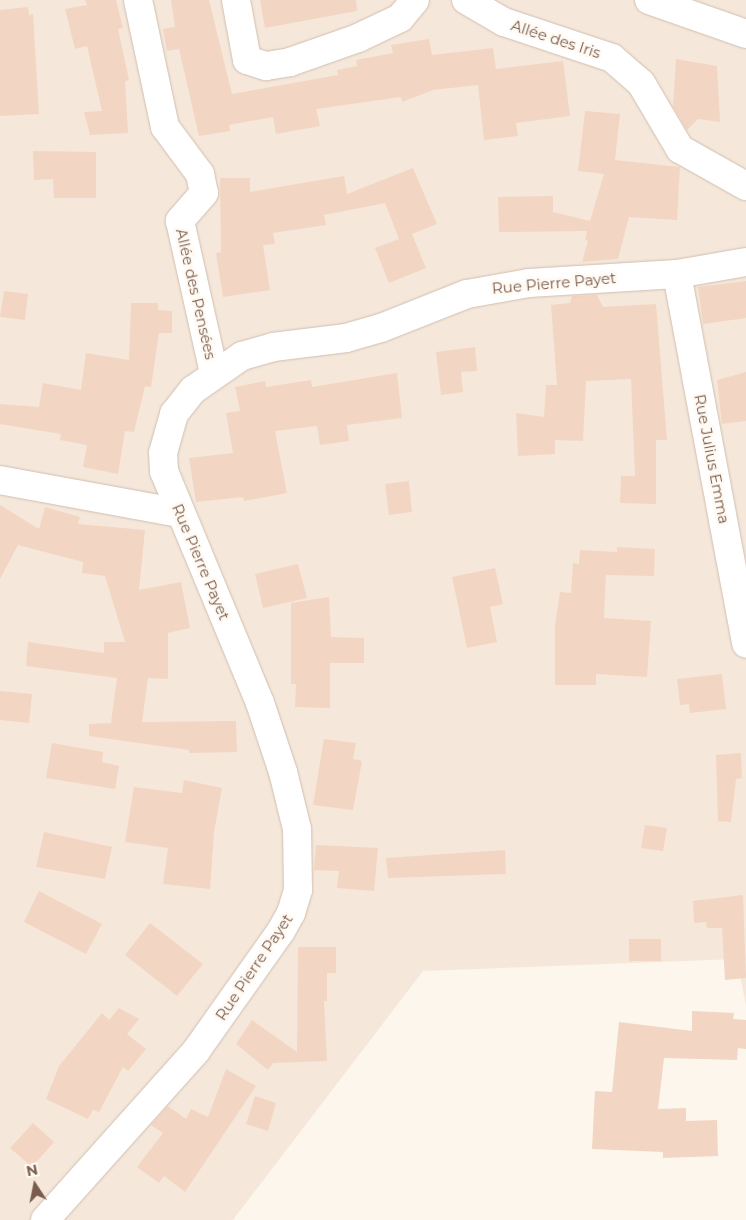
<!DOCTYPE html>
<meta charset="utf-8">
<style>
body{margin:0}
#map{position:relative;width:746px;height:1220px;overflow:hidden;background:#fdf6ec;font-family:Montserrat,sans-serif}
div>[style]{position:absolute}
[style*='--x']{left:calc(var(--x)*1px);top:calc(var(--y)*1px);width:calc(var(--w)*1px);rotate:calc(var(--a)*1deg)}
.residential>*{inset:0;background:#f5e8da}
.building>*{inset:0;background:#f3d5c3}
.roads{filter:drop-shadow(0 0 1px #d1beb0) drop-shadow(0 0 1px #d1beb0)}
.street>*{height:28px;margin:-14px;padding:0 14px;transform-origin:14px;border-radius:14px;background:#fff}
.secondary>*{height:28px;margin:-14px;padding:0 14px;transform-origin:14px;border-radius:14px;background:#fff}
span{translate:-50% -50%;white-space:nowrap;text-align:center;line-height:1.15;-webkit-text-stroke:5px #fffaf3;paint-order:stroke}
.street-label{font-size:15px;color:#7a5c4d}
.north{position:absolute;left:10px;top:1160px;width:50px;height:50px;-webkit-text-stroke:4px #fffaf3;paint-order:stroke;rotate:349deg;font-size:14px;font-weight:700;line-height:20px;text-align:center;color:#7a5c4d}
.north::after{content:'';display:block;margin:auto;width:18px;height:22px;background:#7a5c4d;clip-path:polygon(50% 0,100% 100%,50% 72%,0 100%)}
</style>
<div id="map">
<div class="residential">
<i style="clip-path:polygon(0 0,746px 0,746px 1006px,737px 959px,423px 971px,233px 1220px,0 1220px)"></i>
</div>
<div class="building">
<i style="clip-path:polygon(85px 0,116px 0,123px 28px,118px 29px,129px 80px,125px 81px,128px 133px,90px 135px,84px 112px,102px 111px,87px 46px,75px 49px,65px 9px,87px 5px)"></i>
<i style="clip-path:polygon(171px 0,209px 0,232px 94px,338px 75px,337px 70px,357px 66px,356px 60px,393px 53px,391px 45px,429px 39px,432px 55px,493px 48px,496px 69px,563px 61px,570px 116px,516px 123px,518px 136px,484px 140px,478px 85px,433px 90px,402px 102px,401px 97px,316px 109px,320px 126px,276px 134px,273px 117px,229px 125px,230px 131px,199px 136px,179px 49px,167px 51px,163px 29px,175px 27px)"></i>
<i style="clip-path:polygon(260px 0,356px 0,357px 11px,265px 28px)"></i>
<i style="clip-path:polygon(28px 7px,29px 15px,33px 14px,39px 114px,0 116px,0 10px)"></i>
<i style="clip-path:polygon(676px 59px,717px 66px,720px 122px,698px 119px,687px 130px,673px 106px)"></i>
<i style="clip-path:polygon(585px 111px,620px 114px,615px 160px,680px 167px,677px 220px,629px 217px,618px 259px,582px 262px,588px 241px,585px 240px,587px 231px,499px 232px,498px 197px,553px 196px,553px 212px,590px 221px,604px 174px,578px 171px)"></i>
<i style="clip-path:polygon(33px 151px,96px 152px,96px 198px,54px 198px,53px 179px,34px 180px)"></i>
<i style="clip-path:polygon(413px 168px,437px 224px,412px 234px,426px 268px,389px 283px,375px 248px,399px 239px,385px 203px,324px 215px,326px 225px,273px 233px,275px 244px,263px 245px,270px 290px,223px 297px,216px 253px,221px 252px,220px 178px,250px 178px,250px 192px,344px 176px,347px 194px)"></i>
<i style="clip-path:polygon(746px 281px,746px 318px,703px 324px,698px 287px)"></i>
<i style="clip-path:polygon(4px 291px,28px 294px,25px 320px,0 317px)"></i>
<i style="clip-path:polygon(597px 295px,603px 307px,656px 304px,667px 440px,656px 440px,656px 504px,620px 503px,621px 476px,635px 476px,631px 379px,586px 381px,583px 441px,555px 440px,555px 454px,518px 456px,516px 413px,544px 417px,546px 385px,557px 385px,551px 305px,570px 303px,572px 296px)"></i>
<i style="clip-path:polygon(131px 303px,158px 303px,158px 310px,172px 311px,172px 333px,159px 333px,151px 387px,145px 386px,134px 432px,125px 431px,118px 474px,83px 467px,87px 445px,60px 440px,61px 434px,0 424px,0 404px,39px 407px,43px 383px,81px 390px,86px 353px,129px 360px)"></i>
<i style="clip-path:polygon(475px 347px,477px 371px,461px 372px,463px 392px,441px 395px,436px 352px)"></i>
<i style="clip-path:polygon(746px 372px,746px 421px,722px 424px,717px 380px)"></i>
<i style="clip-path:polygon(397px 373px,402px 418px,347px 425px,349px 441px,320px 445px,317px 426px,275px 431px,287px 493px,244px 501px,243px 497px,196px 502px,189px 458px,233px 453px,226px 413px,240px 411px,235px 387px,265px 381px,266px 387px,311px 380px,312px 387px)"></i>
<i style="clip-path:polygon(409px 481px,412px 512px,389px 515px,385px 484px)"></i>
<i style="clip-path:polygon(0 505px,39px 529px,45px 507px,80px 517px,78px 524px,145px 530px,139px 590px,181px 582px,190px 628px,168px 633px,168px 679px,148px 678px,142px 722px,236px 721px,237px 752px,189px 753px,189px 750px,89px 736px,89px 724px,111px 723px,117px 678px,26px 666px,28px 642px,104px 653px,104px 642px,125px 642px,105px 576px,82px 573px,83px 562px,18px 545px,0 579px)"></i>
<i style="clip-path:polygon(617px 547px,655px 549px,654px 576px,606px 575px,604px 618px,651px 621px,647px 677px,596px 674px,596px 685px,555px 685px,555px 625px,560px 592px,571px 593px,573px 563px,579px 564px,580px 550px,617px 552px)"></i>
<i style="clip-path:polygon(298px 564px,307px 598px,263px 608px,255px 574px)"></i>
<i style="clip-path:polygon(495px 568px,503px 604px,490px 607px,497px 642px,467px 648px,452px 577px)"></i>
<i style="clip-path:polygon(329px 597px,331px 637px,364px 638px,364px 663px,330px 663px,330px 708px,295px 707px,296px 684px,291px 684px,291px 603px)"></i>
<i style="clip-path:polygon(722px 674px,726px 709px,690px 713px,689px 704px,680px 705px,677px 679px)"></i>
<i style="clip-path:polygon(0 691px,32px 694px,29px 723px,0 720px)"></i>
<i style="clip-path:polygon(324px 739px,356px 743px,353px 759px,362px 761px,353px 810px,313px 805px)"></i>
<i style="clip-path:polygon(52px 743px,103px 752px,102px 762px,119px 766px,115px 789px,46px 778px)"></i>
<i style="clip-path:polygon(741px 753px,742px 778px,736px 779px,731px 822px,718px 821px,716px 755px)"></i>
<i style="clip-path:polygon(184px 780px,222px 788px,214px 832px,210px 889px,163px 884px,168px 848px,125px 842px,134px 787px,182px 793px)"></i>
<i style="clip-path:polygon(645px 825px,667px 828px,663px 851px,641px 848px)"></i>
<i style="clip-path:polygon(44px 832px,112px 847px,105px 879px,36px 867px)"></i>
<i style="clip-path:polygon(316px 845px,378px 848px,374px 891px,337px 888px,339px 871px,314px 870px)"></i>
<i style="clip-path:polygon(505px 850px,506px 874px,388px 878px,386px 858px)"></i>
<i style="clip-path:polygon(39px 891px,102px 924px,86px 954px,24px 922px)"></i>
<i style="clip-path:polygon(743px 895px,746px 978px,725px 980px,722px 928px,707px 928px,706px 922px,694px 923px,693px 901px)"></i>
<i style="clip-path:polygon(150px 923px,203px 964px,177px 996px,125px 955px)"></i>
<i style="clip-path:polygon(629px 939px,661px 939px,661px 961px,629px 961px)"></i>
<i style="clip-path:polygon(298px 947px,336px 947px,336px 973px,327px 973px,327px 1001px,324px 1001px,327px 1061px,273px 1063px,268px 1070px,236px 1044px,252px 1020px,297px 1052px)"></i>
<i style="clip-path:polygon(119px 1008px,139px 1019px,127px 1034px,146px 1049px,128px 1071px,123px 1067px,99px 1112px,93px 1110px,88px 1119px,46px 1099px,59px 1066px,102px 1013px,109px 1020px)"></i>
<i style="clip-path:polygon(692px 1011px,734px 1013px,733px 1019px,746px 1020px,746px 1049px,738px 1048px,737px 1060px,664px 1058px,658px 1109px,686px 1108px,686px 1121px,717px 1120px,718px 1156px,663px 1158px,663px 1152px,592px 1149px,595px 1091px,612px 1092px,619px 1022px,692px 1031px)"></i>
<i style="clip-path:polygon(226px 1069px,256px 1086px,185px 1192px,164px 1176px,159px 1183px,137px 1167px,163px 1133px,151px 1125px,168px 1106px,186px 1119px,191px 1109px,208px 1117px)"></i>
<i style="clip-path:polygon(255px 1096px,276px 1103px,268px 1131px,246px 1124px)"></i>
<i style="clip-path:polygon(33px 1123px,54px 1142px,32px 1167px,10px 1148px)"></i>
</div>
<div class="roads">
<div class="street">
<i style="--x:138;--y:0;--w:130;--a:78"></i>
<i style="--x:165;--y:127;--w:59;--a:53.3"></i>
<i style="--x:200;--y:174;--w:19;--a:78"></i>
<i style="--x:204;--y:193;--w:37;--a:131"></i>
<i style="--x:180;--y:221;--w:156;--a:77.4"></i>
<i style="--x:236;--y:0;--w:61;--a:79.6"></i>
<i style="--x:247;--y:60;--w:20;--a:18"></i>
<i style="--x:266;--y:66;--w:24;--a:-9"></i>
<i style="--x:290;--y:62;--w:72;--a:-19.4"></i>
<i style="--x:358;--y:38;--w:47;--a:-25.5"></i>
<i style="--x:400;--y:18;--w:23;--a:-50"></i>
<i style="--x:466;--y:0;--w:44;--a:30.1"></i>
<i style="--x:504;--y:22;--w:114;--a:18.4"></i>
<i style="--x:612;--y:58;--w:38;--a:41"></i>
<i style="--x:641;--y:83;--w:77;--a:59.4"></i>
<i style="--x:680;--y:149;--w:76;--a:29.3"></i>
<i style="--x:677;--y:274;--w:376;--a:79.4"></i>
<i style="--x:0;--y:480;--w:182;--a:10.4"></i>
<i style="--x:45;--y:1220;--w:227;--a:-48.2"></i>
<i style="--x:196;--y:1051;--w:147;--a:-54.7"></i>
<i style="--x:281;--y:931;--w:21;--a:-61"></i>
<i style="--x:291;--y:913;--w:24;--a:-73"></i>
<i style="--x:298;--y:890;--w:61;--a:-90.9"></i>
<i style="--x:297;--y:829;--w:59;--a:-103.8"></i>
<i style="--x:283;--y:772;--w:73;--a:-108.4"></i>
<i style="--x:260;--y:703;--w:251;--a:-112.5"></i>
<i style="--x:164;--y:471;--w:18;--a:-93"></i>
<i style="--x:163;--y:453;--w:41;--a:-74.2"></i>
<i style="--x:174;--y:414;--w:31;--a:-52"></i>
<i style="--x:193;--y:390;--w:60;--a:-34.8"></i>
<i style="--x:242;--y:356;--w:32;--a:-16"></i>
<i style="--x:273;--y:347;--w:74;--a:-7"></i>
<i style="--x:346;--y:338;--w:36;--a:-16"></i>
<i style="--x:381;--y:328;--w:92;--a:-21.6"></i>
<i style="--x:467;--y:294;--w:63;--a:-10.1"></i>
<i style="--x:529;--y:283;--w:148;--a:-3.5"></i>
<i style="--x:677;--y:274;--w:70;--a:-9.9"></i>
</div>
<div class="secondary">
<i style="--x:649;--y:0;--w:103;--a:19.3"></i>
</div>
</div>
<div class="street-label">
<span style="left:556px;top:39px;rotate:18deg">Allée des Iris</span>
<span style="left:554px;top:283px;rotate:-5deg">Rue Pierre Payet</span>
<span style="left:196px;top:294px;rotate:77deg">Allée des Pensées</span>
<span style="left:712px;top:459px;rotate:79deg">Rue Julius Emma</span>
<span style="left:201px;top:562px;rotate:67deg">Rue Pierre Payet</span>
<span style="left:254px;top:967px;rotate:-56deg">Rue Pierre Payet</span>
</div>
<div class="north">N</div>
</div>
